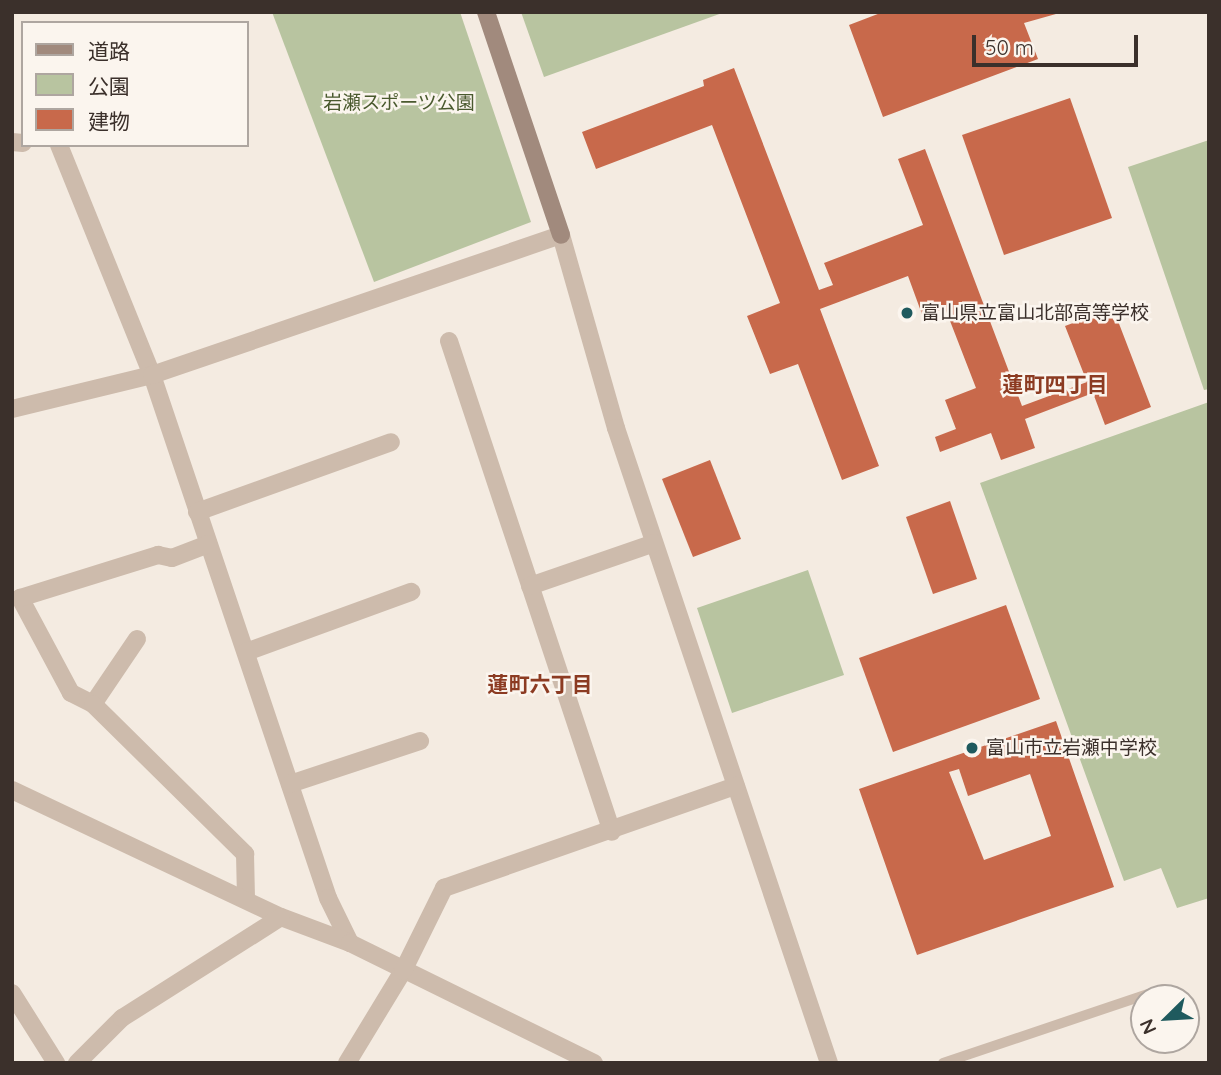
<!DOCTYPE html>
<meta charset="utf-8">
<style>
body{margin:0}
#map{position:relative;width:1221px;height:1075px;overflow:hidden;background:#f4ebe1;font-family:Quicksand,"Noto Sans JP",sans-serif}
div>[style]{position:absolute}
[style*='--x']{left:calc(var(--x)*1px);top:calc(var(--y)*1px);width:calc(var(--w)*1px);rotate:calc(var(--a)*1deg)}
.green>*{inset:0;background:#b8c4a0}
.building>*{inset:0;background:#c8694b}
.lane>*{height:10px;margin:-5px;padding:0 5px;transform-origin:5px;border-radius:5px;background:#cdbbac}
.street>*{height:18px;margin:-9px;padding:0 9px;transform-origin:9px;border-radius:9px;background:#cdbbac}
.secondary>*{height:18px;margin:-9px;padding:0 9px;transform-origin:9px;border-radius:9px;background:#a18a7d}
.dots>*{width:19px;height:19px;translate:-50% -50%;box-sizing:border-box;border:4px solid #fbf5ee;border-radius:50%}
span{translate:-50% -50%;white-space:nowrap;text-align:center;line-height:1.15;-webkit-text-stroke:5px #fbf5ee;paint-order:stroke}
.park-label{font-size:19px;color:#4a5a2e}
.poi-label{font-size:19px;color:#3b302b}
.left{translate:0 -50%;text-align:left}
.neighbourhood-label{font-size:21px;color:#8c3b22;font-weight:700}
.frame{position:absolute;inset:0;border:14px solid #3b302b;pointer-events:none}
.legend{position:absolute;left:21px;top:21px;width:228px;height:126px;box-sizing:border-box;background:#fbf5ee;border:2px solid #aea6a0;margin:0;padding:9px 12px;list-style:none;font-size:21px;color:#3b302b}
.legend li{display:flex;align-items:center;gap:14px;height:35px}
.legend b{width:35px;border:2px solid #aea6a0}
.north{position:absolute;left:1130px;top:984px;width:70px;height:70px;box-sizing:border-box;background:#fbf5ee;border:2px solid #aea6a0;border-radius:50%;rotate:246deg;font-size:19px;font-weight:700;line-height:28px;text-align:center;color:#3b302b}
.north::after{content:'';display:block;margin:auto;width:24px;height:32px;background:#1f5a5e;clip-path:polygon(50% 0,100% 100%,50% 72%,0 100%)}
.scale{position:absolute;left:972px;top:35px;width:166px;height:32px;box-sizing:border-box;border:4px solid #3b302b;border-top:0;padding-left:9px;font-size:21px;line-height:24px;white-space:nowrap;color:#3b302b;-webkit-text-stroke:5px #fbf5ee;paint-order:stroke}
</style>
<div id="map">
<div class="green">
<i style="clip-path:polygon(272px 12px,460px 12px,531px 222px,374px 282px)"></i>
<i style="clip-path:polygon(521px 12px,725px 12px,544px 77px)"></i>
<i style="clip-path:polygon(1209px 140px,1209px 389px,1204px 390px,1128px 167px)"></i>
<i style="clip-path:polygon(1209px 402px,1209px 898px,1177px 908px,1161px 868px,1124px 881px,980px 483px)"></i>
<i style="clip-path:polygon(808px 570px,844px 675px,732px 713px,697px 608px)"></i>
</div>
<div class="building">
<i style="clip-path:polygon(883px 12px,1063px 12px,1024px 23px,1038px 59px,883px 117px,849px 25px)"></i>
<i style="clip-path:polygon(734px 68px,819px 290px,833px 285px,824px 263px,923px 225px,898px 159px,925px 149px,1022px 406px,1087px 382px,1065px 326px,1113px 308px,1151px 407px,1105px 425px,1093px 393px,1025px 419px,1035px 448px,1001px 460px,991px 433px,940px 452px,935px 437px,956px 429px,945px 400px,976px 388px,945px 308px,923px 317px,908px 276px,820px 309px,879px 466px,842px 480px,798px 364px,770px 374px,747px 316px,780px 303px,712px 125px,596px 169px,582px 132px,704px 86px,703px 80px)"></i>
<i style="clip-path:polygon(1070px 98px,1112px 218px,1004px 255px,962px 135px)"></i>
<i style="clip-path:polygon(710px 460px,741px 539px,693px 557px,662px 479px)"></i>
<i style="clip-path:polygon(950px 501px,977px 579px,933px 594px,906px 517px)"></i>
<i style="clip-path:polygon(1006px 605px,1040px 699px,893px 752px,859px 658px)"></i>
<i style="clip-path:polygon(evenodd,1056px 721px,1114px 887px,917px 955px,859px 789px,1056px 721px,959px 769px,968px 796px,1030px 774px,1051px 836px,984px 860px,949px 772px,959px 769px)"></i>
</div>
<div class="lane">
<i style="--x:943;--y:1063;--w:232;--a:-18.6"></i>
</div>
<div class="street">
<i style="--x:12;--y:142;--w:11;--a:5"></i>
<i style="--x:59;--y:145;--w:248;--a:68"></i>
<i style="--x:152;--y:375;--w:552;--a:71.4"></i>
<i style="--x:328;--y:898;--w:50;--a:63.9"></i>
<i style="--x:449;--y:341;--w:517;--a:71.64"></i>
<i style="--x:12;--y:409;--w:144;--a:-13.7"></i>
<i style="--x:152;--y:375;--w:432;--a:-18.9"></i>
<i style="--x:561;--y:235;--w:201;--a:74.1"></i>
<i style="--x:616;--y:428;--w:670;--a:71.46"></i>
<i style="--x:197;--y:512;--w:206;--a:-19.8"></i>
<i style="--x:530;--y:586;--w:131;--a:-19.1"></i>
<i style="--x:137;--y:639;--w:78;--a:124.1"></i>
<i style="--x:93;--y:704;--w:25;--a:-153"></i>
<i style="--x:71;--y:693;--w:108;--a:-118.2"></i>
<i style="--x:20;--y:598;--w:145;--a:-17.3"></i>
<i style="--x:158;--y:555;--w:14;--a:12"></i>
<i style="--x:172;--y:558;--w:39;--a:-21"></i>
<i style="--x:246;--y:652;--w:176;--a:-20"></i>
<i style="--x:93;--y:704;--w:214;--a:44.6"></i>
<i style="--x:245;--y:854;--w:45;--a:88.7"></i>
<i style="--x:290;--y:784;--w:137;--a:-18.3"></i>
<i style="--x:12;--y:790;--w:297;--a:25.3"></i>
<i style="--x:281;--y:917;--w:74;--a:20.6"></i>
<i style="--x:350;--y:943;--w:272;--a:26.2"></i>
<i style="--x:12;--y:993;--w:83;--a:57.8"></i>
<i style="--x:77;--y:1063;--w:64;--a:-45"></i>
<i style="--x:122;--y:1018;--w:188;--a:-32.4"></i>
<i style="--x:347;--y:1063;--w:108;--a:-58.7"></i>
<i style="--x:403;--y:971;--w:93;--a:-63.7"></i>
<i style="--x:444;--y:888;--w:309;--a:-19.3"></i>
</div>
<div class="secondary">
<i style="--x:486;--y:12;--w:235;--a:71.4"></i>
</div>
<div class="dots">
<i style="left:907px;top:313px;background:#1f5a5e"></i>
<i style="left:972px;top:748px;background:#1f5a5e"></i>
</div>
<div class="park-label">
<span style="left:399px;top:103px">岩瀬スポーツ公園</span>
</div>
<div class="poi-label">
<span class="left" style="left:921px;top:313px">富山県立富山北部高等学校</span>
<span class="left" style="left:986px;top:748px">富山市立岩瀬中学校</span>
</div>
<div class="neighbourhood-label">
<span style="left:1055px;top:384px">蓮町四丁目</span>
<span style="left:540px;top:684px">蓮町六丁目</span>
</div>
<div class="frame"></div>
<ul class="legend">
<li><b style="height:9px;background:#a18a7d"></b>道路</li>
<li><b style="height:19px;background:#b8c4a0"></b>公園</li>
<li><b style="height:19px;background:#c8694b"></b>建物</li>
</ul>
<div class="north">N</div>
<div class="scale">50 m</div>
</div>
